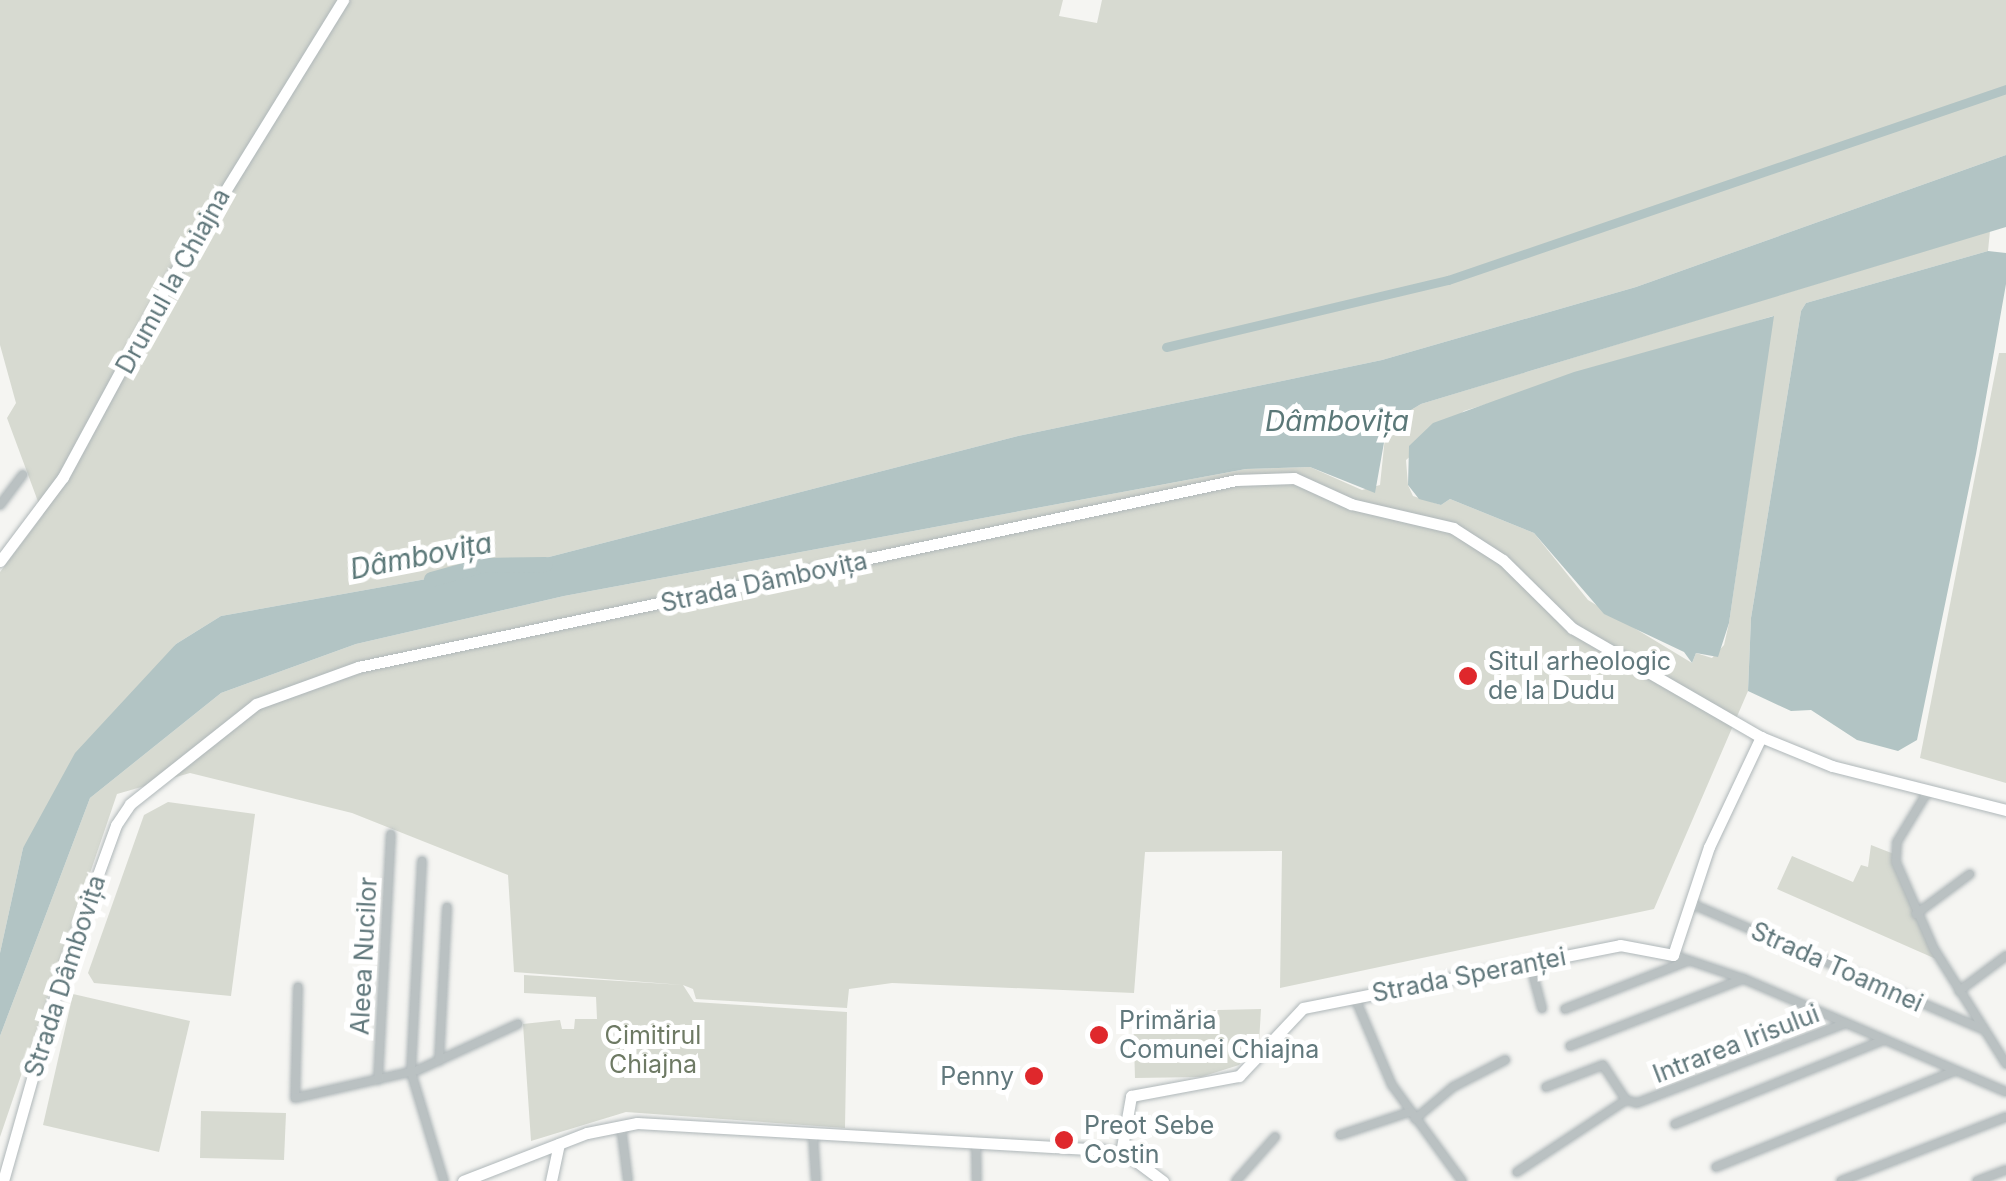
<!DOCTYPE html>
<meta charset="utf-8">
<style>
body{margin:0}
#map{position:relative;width:2006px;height:1181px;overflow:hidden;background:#f5f5f2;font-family:Inter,sans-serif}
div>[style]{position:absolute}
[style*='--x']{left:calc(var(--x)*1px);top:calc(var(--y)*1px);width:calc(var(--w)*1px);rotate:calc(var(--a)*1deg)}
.green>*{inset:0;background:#d7dad1}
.water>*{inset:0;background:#b2c4c4}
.canal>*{height:9px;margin:-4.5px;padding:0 4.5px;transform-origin:4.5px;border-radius:4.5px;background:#b2c4c4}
.river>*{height:15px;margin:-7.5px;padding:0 7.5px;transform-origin:7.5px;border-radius:7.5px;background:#b2c4c4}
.roads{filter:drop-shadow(0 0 2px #afb7b9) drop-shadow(0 0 2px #afb7b9)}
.street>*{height:8px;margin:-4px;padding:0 4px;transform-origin:4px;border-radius:4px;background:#bac1c2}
.secondary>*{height:11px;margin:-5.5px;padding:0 5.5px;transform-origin:5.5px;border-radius:5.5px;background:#fff}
.dots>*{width:28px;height:28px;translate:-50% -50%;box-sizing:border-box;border:5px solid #fff;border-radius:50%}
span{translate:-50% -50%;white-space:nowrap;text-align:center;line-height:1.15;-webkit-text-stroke:10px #fff;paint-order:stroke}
.street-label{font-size:25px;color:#61787c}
.poi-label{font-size:25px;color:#61787c}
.left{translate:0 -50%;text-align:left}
.right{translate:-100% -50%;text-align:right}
.park-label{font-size:25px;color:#6e7a64}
.water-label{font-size:28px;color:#5b7878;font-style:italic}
</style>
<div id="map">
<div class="green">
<i style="clip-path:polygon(0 0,1063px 0,1059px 16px,1097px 23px,1102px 0,2006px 0,2006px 155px,1636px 287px,1382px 360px,1018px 436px,549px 557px,221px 616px,176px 644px,23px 848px,0 953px,0 572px,43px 515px,7px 418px,16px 403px,0 345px)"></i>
<i style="clip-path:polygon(evenodd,1990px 231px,1988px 251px,1806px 303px,1801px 311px,1751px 618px,1748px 691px,1654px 909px,1280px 988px,1282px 851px,1145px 852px,1134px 993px,892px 983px,849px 989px,847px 1008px,696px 999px,693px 989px,683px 985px,694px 1002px,847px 1012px,845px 1128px,626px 1112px,531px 1141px,523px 1024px,560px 1020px,562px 1029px,574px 1029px,575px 1019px,597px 1019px,596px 997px,524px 993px,524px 975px,683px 985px,514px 972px,508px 875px,352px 813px,190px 773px,117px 794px,0 1137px,0 1036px,90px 798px,221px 693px,356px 644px,564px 596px,1246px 469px,1310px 467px,1362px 490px,1380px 485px,1385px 437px,1396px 419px,1421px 404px,1990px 231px,1773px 316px,1729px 623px,1724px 645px,1712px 658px,1696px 653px,1692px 663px,1588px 600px,1534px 533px,1450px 499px,1441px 505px,1413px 496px,1408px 485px,1406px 460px,1464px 411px,1773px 316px)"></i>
<i style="clip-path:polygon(1999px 353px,2006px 353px,2006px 783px,1920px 758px)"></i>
<i style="clip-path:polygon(168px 802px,255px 814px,231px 996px,94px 983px,88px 973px,144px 815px)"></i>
<i style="clip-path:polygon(1871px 845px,1894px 854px,1936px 959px,1777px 889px,1792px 856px,1853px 882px,1861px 865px,1868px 867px)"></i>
<i style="clip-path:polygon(73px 994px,190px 1021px,159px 1152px,43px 1125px)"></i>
<i style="clip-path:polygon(1261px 1009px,1259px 1043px,1239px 1065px,1201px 1077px,1135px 1078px,1133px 1012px)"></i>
<i style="clip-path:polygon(201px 1111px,286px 1113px,284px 1160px,200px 1158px)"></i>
</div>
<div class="water">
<i style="clip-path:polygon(2006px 155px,2006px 227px,1421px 404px,1396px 419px,1385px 437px,1375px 493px,1310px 467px,1246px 469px,564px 596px,356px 644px,221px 693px,90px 798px,0 1036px,0 953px,23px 848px,75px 753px,176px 644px,221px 616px,549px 557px,1018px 436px,1382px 360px,1636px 287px)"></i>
<i style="clip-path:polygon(1988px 251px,2006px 253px,2006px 284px,1976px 454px,1917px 740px,1898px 751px,1857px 740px,1811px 710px,1791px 711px,1748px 691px,1751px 618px,1801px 311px,1806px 303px)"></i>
<i style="clip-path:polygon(1774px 316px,1729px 623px,1718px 657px,1696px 653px,1692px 663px,1684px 652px,1604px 614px,1534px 533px,1450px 499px,1441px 505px,1419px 499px,1408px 485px,1409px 446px,1433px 423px,1574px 372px)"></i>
</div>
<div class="canal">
<i style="--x:1166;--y:347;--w:290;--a:-13.4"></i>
<i style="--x:1448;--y:280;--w:590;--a:-18.9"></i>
</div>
<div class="river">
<i style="--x:431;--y:579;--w:53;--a:-15.4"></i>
<i style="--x:482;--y:565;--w:63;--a:-0.9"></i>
</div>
<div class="roads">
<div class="street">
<i style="--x:0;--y:505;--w:38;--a:-53"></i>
<i style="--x:1928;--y:791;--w:60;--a:121.3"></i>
<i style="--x:1897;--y:842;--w:20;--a:93"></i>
<i style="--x:1896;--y:862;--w:95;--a:66.4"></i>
<i style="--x:1934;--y:949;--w:136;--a:57.9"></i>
<i style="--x:422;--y:861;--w:211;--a:93"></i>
<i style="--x:411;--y:1072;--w:114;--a:73.2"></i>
<i style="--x:1692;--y:904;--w:316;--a:23.3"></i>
<i style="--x:1916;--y:914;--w:67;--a:-36.5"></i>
<i style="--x:1673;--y:955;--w:75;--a:18.7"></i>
<i style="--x:1744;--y:979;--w:285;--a:23.3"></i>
<i style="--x:1530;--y:963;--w:47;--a:75.1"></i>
<i style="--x:298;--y:987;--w:111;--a:91.5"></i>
<i style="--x:295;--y:1098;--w:126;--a:-12.8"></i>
<i style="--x:418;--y:1070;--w:110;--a:-24.7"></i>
<i style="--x:1959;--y:991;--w:59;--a:-36.7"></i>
<i style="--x:1355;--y:998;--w:95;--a:67"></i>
<i style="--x:1392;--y:1085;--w:119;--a:53.9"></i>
<i style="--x:1565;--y:1009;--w:132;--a:-21.3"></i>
<i style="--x:1570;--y:1046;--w:186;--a:-21.2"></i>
<i style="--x:439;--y:1061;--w:154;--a:-87"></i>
<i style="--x:378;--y:1080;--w:246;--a:-87"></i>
<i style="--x:1546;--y:1087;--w:61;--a:-21.1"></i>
<i style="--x:1603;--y:1065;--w:42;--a:56.7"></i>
<i style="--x:1626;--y:1100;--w:11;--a:15"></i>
<i style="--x:1637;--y:1103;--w:224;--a:-20.9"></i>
<i style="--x:1415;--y:1119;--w:50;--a:-40.1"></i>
<i style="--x:1453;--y:1087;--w:59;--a:-27.4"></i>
<i style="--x:1675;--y:1124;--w:225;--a:-21.9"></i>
<i style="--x:621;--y:1126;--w:55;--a:82.7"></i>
<i style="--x:813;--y:1134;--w:47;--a:86.3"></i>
<i style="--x:1340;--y:1135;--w:73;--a:-18.4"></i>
<i style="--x:976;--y:1142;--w:39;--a:89"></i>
<i style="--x:1716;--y:1167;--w:258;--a:-21.9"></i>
<i style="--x:1517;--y:1172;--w:131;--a:-33.4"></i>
<i style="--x:1236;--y:1181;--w:59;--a:-48.4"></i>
<i style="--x:1841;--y:1181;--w:177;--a:-21.2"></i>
<i style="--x:1977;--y:1181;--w:31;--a:-21"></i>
</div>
<div class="secondary">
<i style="--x:0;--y:561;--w:105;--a:-53.1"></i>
<i style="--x:63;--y:477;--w:213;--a:-61.6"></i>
<i style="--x:164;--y:290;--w:341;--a:-58.3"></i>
<i style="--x:1121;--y:1153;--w:58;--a:-80"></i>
<i style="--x:1131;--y:1096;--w:110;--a:-10.5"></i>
<i style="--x:1239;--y:1076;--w:93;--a:-46.7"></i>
<i style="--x:1303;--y:1008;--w:323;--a:-11.2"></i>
<i style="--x:1620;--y:945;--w:54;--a:10.7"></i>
<i style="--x:1673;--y:955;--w:114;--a:-71.6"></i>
<i style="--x:1709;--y:847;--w:122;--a:-64.7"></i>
<i style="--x:3;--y:1181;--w:210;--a:-74.2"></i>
<i style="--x:60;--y:979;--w:164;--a:-70"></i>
<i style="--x:116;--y:825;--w:25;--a:-56"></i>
<i style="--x:130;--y:804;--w:161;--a:-38.4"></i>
<i style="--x:256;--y:704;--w:109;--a:-19.9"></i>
<i style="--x:358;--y:667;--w:898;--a:-12.02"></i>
<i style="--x:1236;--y:480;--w:58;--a:-2"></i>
<i style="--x:1294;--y:478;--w:63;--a:24.5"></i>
<i style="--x:1351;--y:504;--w:105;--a:13.2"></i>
<i style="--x:1453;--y:528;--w:59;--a:32.6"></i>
<i style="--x:1503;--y:560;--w:97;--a:44.6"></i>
<i style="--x:1572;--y:628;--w:218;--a:30"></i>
<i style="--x:1761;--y:737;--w:77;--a:22.2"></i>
<i style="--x:1832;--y:766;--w:179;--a:14.2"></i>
<i style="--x:463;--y:1181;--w:133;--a:-21.2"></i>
<i style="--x:587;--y:1133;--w:51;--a:-11.3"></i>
<i style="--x:637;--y:1123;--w:465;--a:3.3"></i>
<i style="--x:1101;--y:1150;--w:32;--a:14"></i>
<i style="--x:1132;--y:1158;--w:39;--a:37"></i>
<i style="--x:551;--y:1181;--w:38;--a:-78"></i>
</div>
</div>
<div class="dots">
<i style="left:1468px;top:676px;background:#df282c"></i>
<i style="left:1099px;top:1035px;background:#df282c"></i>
<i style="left:1034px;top:1076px;background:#df282c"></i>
<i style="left:1064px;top:1140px;background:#df282c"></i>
</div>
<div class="street-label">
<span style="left:173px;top:281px;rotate:-61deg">Drumul la Chiajna</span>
<span style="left:764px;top:582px;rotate:-12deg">Strada Dâmbovița</span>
<span style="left:364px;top:956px;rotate:-87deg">Aleea Nucilor</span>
<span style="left:1837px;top:967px;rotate:24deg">Strada Toamnei</span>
<span style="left:1469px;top:975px;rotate:-11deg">Strada Speranței</span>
<span style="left:65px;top:976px;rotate:-72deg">Strada Dâmbovița</span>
<span style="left:1736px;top:1044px;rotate:-21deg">Intrarea Irisului</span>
</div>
<div class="poi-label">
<span class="left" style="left:1488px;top:676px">Situl arheologic<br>de la Dudu</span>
<span class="left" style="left:1119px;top:1035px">Primăria<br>Comunei Chiajna</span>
<span class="right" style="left:1014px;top:1076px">Penny</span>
<span class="left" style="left:1084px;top:1140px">Preot Sebe<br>Costin</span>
</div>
<div class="park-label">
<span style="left:653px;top:1050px">Cimitirul<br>Chiajna</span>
</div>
<div class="water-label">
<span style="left:1337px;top:421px">Dâmbovița</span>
<span style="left:421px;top:556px;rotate:-11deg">Dâmbovița</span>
</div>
</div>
